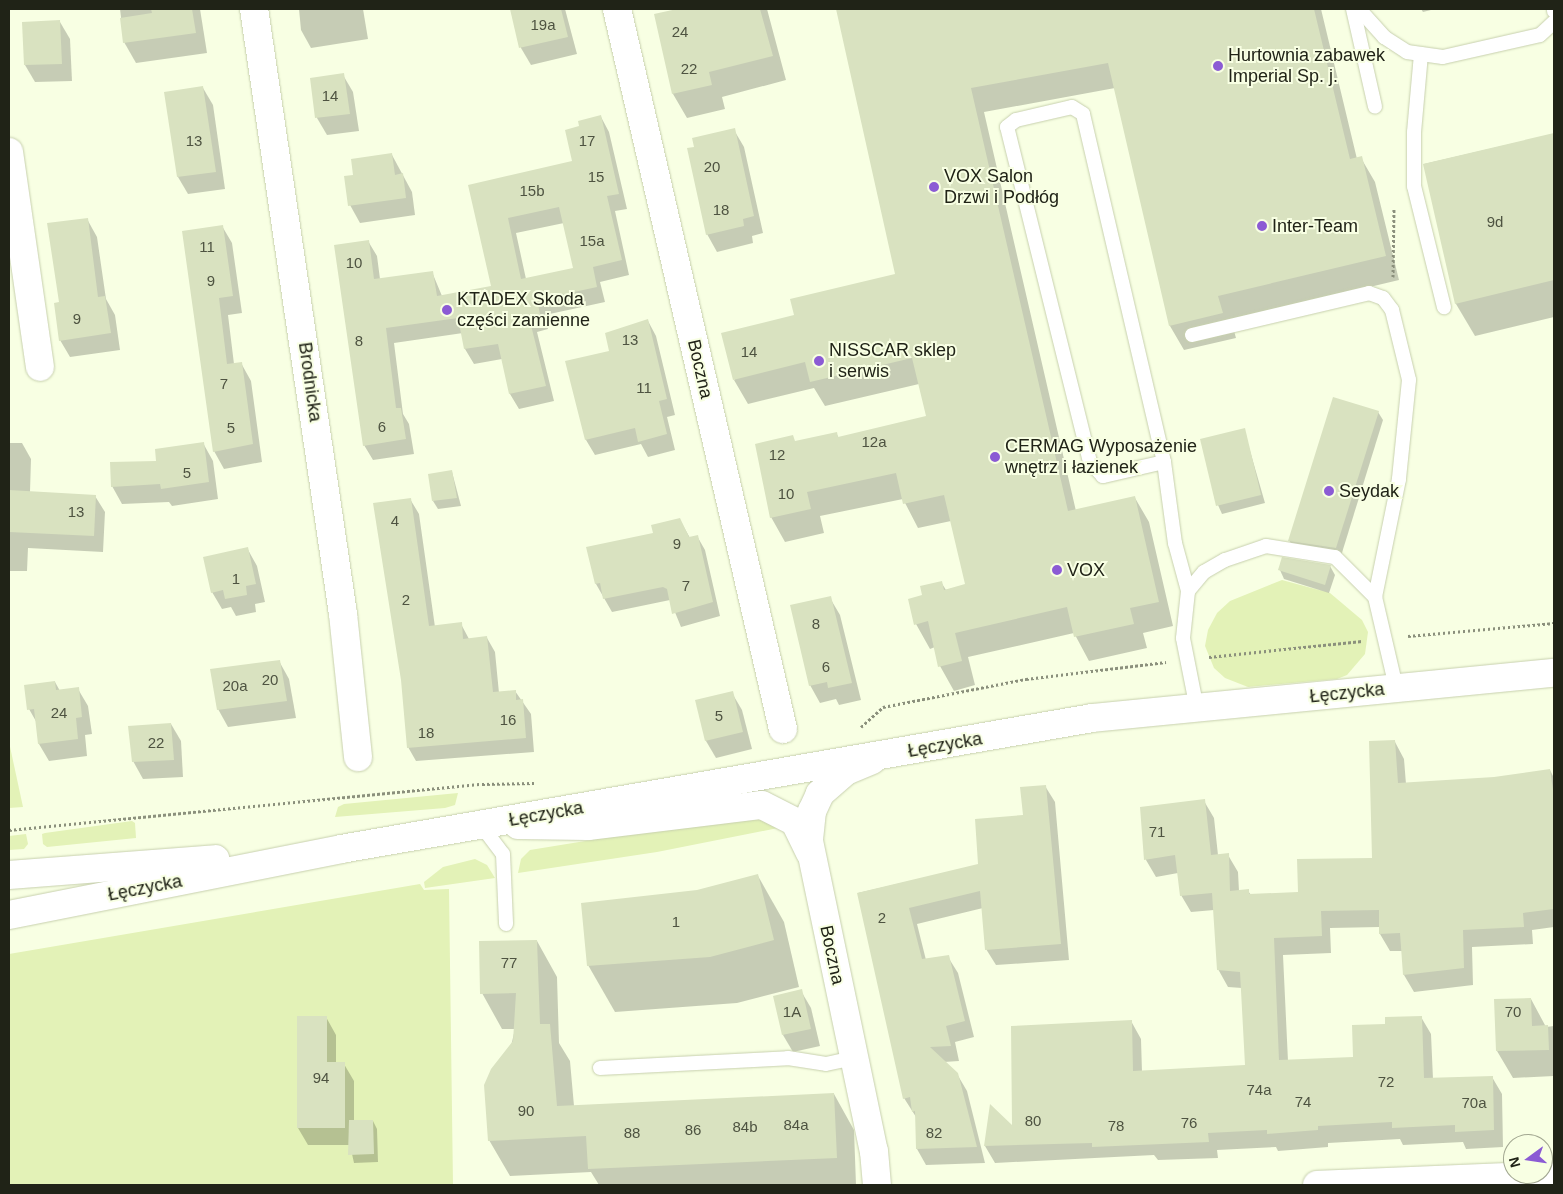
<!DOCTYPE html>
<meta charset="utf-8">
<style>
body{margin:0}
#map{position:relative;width:1563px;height:1194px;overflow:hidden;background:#f8ffe3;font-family:Helvetica,sans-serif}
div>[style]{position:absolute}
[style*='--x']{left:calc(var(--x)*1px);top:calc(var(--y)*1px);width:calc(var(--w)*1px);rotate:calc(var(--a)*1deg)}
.green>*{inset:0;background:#e3f2b7}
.shadow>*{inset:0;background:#0003}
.building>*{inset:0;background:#d9e2c0}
.path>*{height:3px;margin-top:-1.5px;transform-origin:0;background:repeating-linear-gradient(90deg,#8b907c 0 2.5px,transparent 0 5px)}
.roads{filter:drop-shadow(0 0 1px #c7d0ae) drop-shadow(0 0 1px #c7d0ae)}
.lane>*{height:14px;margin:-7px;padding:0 7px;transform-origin:7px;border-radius:7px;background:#fff}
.street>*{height:28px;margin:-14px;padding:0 14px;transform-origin:14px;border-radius:14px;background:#fff}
.secondary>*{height:28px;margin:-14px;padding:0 14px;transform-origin:14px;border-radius:14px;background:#fff}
.dots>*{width:14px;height:14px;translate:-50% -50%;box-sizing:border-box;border:2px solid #f8ffe3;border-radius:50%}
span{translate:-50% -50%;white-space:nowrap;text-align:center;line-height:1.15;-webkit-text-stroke:4px #f8ffe3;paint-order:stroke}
.number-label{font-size:15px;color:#4e5341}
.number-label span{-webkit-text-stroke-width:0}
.poi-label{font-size:18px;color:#202317}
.left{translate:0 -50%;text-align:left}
.street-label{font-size:18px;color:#202317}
.frame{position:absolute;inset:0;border:10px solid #202317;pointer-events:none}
.north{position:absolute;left:1503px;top:1134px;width:50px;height:50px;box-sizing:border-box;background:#f8ffe3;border:1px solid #a2a791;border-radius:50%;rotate:256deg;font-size:14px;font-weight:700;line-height:20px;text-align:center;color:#202317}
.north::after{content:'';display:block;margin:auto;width:18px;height:22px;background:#8b5bd4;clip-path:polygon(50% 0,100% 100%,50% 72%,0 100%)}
</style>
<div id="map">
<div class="green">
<i style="clip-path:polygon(1282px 580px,1330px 593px,1362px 620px,1368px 632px,1365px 654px,1347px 675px,1337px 679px,1248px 687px,1225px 678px,1214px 668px,1205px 646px,1208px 630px,1217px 613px,1230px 601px)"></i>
<i style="clip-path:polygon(9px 742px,23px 807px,9px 808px)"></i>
<i style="clip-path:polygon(458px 793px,455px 805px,445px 808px,335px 817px,338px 807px,344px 804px)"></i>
<i style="clip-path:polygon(751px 814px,783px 827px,657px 852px,518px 873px,521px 859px,530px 850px)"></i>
<i style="clip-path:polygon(132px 821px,135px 823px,136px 838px,47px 847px,43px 844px,42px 834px,45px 833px)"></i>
<i style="clip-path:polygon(26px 834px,28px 844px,24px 849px,9px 850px,9px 836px)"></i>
<i style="clip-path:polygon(475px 859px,487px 865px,495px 878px,425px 888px,424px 882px,443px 867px)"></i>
<i style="clip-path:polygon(420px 884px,424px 890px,449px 889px,453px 1185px,9px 1185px,9px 954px)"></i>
</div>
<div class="shadow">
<i style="clip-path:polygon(120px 9px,200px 9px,207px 53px,136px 63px,124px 42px)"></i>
<i style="clip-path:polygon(299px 9px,363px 9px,368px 39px,311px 48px,301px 30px)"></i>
<i style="clip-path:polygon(511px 9px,565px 9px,577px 54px,531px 65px,521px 48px)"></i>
<i style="clip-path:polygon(683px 9px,767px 9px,786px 80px,722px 97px,725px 109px,687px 118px,673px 94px,655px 15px)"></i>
<i style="clip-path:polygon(837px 9px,1321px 9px,1357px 159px,1361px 158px,1375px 182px,1399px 280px,1231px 320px,1236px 338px,1184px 350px,1170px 326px,1115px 88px,984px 112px,1076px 511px,1135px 498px,1149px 522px,1173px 626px,1143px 633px,1147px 648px,1089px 661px,1074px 633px,968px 657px,975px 685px,954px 691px,940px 666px,935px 647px,930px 649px,916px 624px,924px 596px,941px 582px,946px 590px,966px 585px,951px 521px,918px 528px,903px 499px,820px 516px,824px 533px,785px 542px,771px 517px,796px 442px,836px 433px,839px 438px,927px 417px,919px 384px,825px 406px,814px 388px,748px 404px,734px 380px,796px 316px,896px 275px)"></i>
<i style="clip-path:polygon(1421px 9px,1435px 9px,1423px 12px)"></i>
<i style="clip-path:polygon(60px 22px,70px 39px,72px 81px,35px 82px,25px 65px)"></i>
<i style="clip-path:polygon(343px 75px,353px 92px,359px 131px,327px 135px,317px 118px,311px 79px)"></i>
<i style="clip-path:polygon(203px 88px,213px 105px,225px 189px,188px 194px,178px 177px,166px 93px)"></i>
<i style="clip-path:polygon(evenodd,601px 117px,609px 132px,627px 209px,615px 211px,629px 275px,600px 282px,605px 302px,545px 315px,548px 329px,537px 332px,554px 401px,519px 409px,510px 394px,502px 359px,474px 364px,465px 349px,463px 333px,394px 343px,403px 414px,409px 424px,414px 454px,373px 460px,364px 445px,368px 241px,377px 256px,380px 279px,432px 272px,442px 296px,492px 287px,470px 186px,574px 162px,581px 127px,601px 117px,564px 223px,574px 269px,526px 279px,516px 233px,564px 223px)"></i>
<i style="clip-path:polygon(734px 130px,744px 147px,763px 233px,752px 236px,753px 243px,717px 252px,707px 234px,696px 148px)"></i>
<i style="clip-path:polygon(1554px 134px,1554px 317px,1475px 336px,1456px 304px,1424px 164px)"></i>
<i style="clip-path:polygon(392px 155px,412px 192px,415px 215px,360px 223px,350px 205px,354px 176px)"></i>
<i style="clip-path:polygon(87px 219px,97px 237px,106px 299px,115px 315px,120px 350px,70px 357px,60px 340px,60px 303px)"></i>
<i style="clip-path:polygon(222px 226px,232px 243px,242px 313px,228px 315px,234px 364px,241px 363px,251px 381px,262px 462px,224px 469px,214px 451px,183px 232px)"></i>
<i style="clip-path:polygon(648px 321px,656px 336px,675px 415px,667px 417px,675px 450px,648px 457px,641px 444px,595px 455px,586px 440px,567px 362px,611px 352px)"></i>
<i style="clip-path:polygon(1378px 412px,1383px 420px,1341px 556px,1294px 549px,1289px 540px)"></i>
<i style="clip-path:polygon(1244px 430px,1265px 503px,1222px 514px,1218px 505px)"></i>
<i style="clip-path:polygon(9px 443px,22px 443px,31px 459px,30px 492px,95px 496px,105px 512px,103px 552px,28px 548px,27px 571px,9px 571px)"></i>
<i style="clip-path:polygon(203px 443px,213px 461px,218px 499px,172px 506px,169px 502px,122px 504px,112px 486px)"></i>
<i style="clip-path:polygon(452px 472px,461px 506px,438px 509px,433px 501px)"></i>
<i style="clip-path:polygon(410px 499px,419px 514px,435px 627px,461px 624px,469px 639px,487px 638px,495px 652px,499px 693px,515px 691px,531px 714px,534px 752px,416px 761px,408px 747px)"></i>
<i style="clip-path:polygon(680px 520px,690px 538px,697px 536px,705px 550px,720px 616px,681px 627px,670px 600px,612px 612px,596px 584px,588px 548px,654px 534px)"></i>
<i style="clip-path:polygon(247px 548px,257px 566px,265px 602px,255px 604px,256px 612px,236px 616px,231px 607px,222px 609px,212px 592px)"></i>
<i style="clip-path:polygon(1330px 566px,1335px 575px,1329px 593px,1284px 579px,1280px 570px)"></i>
<i style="clip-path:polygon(830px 598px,840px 615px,861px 700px,839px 705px,836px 699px,820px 703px,810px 685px)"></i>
<i style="clip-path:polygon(279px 661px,289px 679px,296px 718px,228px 727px,218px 709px)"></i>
<i style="clip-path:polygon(55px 682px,60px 691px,78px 689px,88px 706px,92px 734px,85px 735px,87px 756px,49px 761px,39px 744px,37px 723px,29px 709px)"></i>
<i style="clip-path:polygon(732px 693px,742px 710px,752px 749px,716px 758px,706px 741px,697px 701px)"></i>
<i style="clip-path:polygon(171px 724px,181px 741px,183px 777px,143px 779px,133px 761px)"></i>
<i style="clip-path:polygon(1395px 742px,1404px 759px,1406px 784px,1494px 778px,1550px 770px,1554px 778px,1554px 927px,1532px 930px,1533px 944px,1472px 947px,1473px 985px,1414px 992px,1404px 975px,1402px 951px,1390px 951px,1380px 934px,1380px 927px,1330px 928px,1331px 953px,1283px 955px,1288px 1061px,1354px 1059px,1386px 1025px,1421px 1017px,1431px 1034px,1433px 1079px,1492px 1077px,1502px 1094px,1503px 1147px,1466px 1149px,1463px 1142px,1403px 1145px,1400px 1139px,1328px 1143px,1328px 1147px,1278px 1151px,1276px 1147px,1217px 1150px,1218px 1158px,1158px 1160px,1154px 1155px,995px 1163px,985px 1146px,991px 1107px,1013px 1128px,1131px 1021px,1141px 1039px,1142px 1072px,1246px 1066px,1242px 988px,1228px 987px,1218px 969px,1214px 910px,1191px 912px,1181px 895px,1178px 873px,1156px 877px,1146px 860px,1142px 808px,1204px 801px,1214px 818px,1218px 855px,1228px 855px,1238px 872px,1239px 891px,1248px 891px,1251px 895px,1299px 893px,1373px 859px)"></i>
<i style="clip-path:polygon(1045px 786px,1055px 802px,1069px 960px,996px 965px,986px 949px,983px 908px,917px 924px,926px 960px,948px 957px,958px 973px,974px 1037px,955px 1042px,959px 1061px,944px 1062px,957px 1074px,967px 1091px,985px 1163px,926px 1165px,917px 1149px,916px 1117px,904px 1098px,858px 893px,980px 865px,1024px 816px)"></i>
<i style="clip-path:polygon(758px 876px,784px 922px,799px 987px,737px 1003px,615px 1012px,588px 965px,697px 891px)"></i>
<i style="clip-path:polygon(537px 941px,557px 977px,559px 1043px,570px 1061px,574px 1106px,834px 1094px,854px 1130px,856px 1185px,599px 1185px,591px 1172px,510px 1176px,489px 1140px,515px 1029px,502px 1029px,482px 993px)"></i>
<i style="clip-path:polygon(801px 991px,811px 1008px,820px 1046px,793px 1052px,783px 1035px)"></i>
<i style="clip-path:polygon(1531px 999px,1546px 1027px,1554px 1026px,1554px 1076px,1513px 1078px,1497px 1051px,1495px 1000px)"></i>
<i style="clip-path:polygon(326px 1017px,336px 1035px,336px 1064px,344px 1064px,354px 1081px,354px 1121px,373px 1121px,377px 1129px,378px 1162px,354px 1163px,350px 1145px,308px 1145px,298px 1128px)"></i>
</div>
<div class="building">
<i style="clip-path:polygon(151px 9px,192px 9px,196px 33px,123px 43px,120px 18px,152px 13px)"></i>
<i style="clip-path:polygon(510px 9px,561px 9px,568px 37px,519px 48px)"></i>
<i style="clip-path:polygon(677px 9px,760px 9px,773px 56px,709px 72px,712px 85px,672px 94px,654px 14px)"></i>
<i style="clip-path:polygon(836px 9px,1314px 9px,1350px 159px,1362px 156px,1386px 256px,1218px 296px,1223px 313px,1169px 326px,1108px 63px,971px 88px,1068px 511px,1135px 496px,1159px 602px,1130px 608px,1134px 624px,1074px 637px,1067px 607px,955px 633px,962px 661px,938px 667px,928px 621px,914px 625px,908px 599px,922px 595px,920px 586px,942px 581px,944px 590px,965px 584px,944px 495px,903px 504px,896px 473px,807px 492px,811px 509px,770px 518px,755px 444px,793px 435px,795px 441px,837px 432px,838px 437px,926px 416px,912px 358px,810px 382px,805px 362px,733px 380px,721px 333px,794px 315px,790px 299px,895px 274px)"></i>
<i style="clip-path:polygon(60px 20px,62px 64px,24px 65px,22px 22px)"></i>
<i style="clip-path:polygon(344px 73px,350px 114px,315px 118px,310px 78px)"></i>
<i style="clip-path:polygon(203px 86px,216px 172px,177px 177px,164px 92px)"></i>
<i style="clip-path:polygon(evenodd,601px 115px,619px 194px,607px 196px,622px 260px,593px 267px,597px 287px,537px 300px,540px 314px,529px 317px,546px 386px,509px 394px,498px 344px,464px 349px,458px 318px,386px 328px,396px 408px,401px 408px,406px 439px,363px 446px,334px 245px,369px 240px,374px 279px,433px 271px,437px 296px,491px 286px,468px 185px,572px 161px,565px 130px,579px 126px,578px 121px,601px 115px,559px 207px,573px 268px,521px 279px,508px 218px,559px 207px)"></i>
<i style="clip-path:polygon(735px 128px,754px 216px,743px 219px,744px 226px,706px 235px,687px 148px,694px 147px,692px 138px)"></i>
<i style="clip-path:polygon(1554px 133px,1554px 280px,1455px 304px,1423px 164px)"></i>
<i style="clip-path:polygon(392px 153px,395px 175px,403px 173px,406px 198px,348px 206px,344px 176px,353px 175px,351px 159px)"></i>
<i style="clip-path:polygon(88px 218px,98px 297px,105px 296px,111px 333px,59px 341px,54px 303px,59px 302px,47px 223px)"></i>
<i style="clip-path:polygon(223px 225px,233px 296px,219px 298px,227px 364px,242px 362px,253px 444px,213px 452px,182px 231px)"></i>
<i style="clip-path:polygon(648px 319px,667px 399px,659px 401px,667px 434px,638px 442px,635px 428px,585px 440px,565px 361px,609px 351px,605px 333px)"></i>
<i style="clip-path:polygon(1333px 397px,1379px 411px,1336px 548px,1288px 541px)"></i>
<i style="clip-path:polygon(1245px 428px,1261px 495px,1216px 506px,1200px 439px)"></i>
<i style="clip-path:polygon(204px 442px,209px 482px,161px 489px,160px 484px,111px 487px,110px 462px,156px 461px,155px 449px)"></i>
<i style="clip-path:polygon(452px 470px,457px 498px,432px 501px,428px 474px)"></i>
<i style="clip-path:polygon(9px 490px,96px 495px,94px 536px,9px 532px)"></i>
<i style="clip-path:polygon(411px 498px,429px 626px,462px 622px,463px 639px,487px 636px,493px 692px,516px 690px,516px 700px,523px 699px,526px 738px,407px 748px,401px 680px,373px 503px)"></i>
<i style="clip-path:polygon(680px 518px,689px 537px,698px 535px,713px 602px,672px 614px,667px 589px,663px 587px,603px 599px,600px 583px,595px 584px,586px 547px,653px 533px,651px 525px)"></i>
<i style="clip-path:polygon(248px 547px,256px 584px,246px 586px,247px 595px,225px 599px,223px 590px,211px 593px,203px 557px)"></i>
<i style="clip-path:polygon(1282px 557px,1331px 565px,1325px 585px,1278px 570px)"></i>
<i style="clip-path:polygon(831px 596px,852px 683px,828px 688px,827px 682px,809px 686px,790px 605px)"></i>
<i style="clip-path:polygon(280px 660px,287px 701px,217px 710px,210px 669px)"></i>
<i style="clip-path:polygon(55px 681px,56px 690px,79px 687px,82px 717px,76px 718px,78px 739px,38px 744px,34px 709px,27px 710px,24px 685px)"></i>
<i style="clip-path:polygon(733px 691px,743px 732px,705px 741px,695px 700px)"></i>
<i style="clip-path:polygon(171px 723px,174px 760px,132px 762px,128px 726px)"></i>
<i style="clip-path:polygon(1395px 740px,1398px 783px,1494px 777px,1550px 769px,1554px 797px,1554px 909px,1523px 913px,1524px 927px,1463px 930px,1464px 968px,1403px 975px,1400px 933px,1379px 934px,1379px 910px,1321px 911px,1322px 936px,1274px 938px,1279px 1060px,1353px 1057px,1352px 1025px,1385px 1024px,1385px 1017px,1422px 1016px,1424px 1078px,1493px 1076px,1494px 1130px,1455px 1132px,1455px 1125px,1392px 1128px,1392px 1122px,1318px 1126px,1318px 1130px,1267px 1134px,1267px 1130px,1208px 1133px,1209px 1142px,1092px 1147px,1092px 1143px,984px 1146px,990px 1104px,1012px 1125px,1011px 1026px,1132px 1020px,1133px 1071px,1245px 1065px,1240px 972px,1217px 970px,1212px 893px,1180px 896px,1175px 855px,1144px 860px,1140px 807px,1205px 799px,1211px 855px,1229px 853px,1230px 891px,1249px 889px,1249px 894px,1298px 892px,1297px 859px,1372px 858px,1369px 741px)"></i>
<i style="clip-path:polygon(1046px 785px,1061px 944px,985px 950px,980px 891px,909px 908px,922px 959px,949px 955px,965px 1021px,946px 1026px,951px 1046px,930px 1047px,958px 1073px,977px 1147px,916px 1149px,915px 1111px,912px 1112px,910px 1097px,903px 1099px,857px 893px,978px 864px,975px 819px,1023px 815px,1020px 787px)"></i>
<i style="clip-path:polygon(758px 874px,774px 940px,710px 957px,587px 966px,581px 903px,697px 890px)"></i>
<i style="clip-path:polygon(537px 940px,540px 1024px,550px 1024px,557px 1106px,834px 1093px,837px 1158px,588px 1169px,586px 1136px,488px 1141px,484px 1085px,491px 1069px,513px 1041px,516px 993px,480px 994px,479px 941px)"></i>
<i style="clip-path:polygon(802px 989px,811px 1029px,782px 1035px,773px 996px)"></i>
<i style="clip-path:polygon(1531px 998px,1532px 1026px,1548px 1025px,1549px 1050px,1496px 1051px,1494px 999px)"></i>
<i style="clip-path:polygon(297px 1016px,327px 1016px,327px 1062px,345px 1062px,345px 1128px,297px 1128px)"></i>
<i style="clip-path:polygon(349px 1120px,373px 1120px,374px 1154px,348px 1155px)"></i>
</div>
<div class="path">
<i style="--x:1393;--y:277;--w:69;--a:-89.2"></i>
<i style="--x:1408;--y:636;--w:147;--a:-5.1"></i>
<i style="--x:1209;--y:657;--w:154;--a:-6"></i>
<i style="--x:861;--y:727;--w:30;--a:-42"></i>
<i style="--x:883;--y:707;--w:146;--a:-11.1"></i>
<i style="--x:1026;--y:679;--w:141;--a:-6.9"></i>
<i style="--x:9;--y:830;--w:475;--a:-5.6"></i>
<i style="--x:482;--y:784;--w:52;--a:-1.1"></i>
</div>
<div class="roads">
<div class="lane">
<i style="--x:1353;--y:9;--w:100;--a:77.3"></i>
<i style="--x:1359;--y:9;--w:38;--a:48"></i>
<i style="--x:1384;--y:37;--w:27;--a:33"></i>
<i style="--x:1407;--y:52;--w:36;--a:8"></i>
<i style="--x:1443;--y:57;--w:99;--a:-12.8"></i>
<i style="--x:1540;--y:35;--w:19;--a:-43"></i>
<i style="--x:1554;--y:9;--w:2;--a:90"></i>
<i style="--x:1421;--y:54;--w:78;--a:95.1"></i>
<i style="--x:1414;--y:132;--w:54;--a:90"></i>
<i style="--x:1414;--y:186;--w:125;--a:76.1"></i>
<i style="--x:1192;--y:335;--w:182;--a:-13.3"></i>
<i style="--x:1369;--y:293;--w:15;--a:20"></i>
<i style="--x:1383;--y:298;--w:15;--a:53"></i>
<i style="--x:1392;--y:310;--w:72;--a:76.3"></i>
<i style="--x:1409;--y:380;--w:100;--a:95.8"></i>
<i style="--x:1399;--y:479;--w:120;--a:101.5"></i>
<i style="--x:1164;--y:462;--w:63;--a:167.1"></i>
<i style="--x:1103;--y:476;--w:19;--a:-133"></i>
<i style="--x:1090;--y:462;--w:345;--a:-103.9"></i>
<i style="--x:1007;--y:127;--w:11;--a:-38"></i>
<i style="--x:1016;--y:120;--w:57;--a:-13.1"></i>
<i style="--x:1072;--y:107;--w:13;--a:32"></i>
<i style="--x:1083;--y:114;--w:357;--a:76.9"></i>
<i style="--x:1164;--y:462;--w:82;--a:82.3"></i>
<i style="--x:1175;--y:543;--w:50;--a:74.8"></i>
<i style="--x:1197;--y:709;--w:72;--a:-101.2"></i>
<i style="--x:1183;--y:638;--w:47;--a:-83.9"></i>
<i style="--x:1188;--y:591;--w:25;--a:-50"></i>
<i style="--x:1204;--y:572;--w:24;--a:-30"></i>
<i style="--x:1225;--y:560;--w:43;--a:-18.9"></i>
<i style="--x:1266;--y:546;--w:70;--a:9.1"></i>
<i style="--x:1335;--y:557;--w:57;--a:45"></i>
<i style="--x:1375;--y:597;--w:92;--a:76.9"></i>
<i style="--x:481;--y:825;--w:36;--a:53"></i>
<i style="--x:503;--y:854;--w:70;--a:87.5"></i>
<i style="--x:600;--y:1068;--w:188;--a:-3"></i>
<i style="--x:788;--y:1058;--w:38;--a:9"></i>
<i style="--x:826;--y:1064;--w:29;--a:-12"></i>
</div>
<div class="street">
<i style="--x:254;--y:9;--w:612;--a:81.63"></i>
<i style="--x:343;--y:614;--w:144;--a:84"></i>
<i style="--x:617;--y:9;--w:739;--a:77.02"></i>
<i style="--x:9;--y:152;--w:217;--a:81.8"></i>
<i style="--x:872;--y:760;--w:28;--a:157"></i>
<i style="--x:846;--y:771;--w:35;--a:139"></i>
<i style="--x:820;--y:794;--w:19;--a:115"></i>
<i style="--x:812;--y:811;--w:30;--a:96"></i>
<i style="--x:809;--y:841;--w:317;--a:78.2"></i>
<i style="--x:874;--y:1151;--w:34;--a:85"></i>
<i style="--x:518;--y:825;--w:70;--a:0.8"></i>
<i style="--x:588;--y:826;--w:175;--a:-6.9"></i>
<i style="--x:762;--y:805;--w:37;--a:27"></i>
<i style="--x:795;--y:822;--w:34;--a:64"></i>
<i style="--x:1317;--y:1185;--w:237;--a:-2.4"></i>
</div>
<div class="secondary">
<i style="--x:9;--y:875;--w:207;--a:-4.4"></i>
<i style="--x:9;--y:915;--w:338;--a:-11.2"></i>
<i style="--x:341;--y:849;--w:762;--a:-9.89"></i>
<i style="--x:1092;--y:718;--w:464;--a:-5.6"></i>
</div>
</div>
<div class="dots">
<i style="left:1218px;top:66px;background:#8b5bd4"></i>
<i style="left:934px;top:187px;background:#8b5bd4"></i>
<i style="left:1262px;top:226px;background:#8b5bd4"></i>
<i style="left:447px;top:310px;background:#8b5bd4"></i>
<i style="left:819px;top:361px;background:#8b5bd4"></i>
<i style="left:995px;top:457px;background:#8b5bd4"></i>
<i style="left:1329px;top:491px;background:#8b5bd4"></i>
<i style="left:1057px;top:570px;background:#8b5bd4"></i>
</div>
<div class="number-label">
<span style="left:543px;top:25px">19a</span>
<span style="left:680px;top:32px">24</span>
<span style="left:689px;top:69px">22</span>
<span style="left:330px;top:96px">14</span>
<span style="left:194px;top:141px">13</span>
<span style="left:587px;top:141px">17</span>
<span style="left:712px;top:167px">20</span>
<span style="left:596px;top:177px">15</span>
<span style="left:532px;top:191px">15b</span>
<span style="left:721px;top:210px">18</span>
<span style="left:1495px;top:222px">9d</span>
<span style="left:592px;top:241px">15a</span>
<span style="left:207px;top:247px">11</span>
<span style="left:354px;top:263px">10</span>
<span style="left:211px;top:281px">9</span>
<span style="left:77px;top:319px">9</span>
<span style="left:630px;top:340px">13</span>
<span style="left:359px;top:341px">8</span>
<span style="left:749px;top:352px">14</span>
<span style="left:224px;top:384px">7</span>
<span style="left:644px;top:388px">11</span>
<span style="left:382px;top:427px">6</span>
<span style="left:231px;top:428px">5</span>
<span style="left:874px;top:442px">12a</span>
<span style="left:777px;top:455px">12</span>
<span style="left:187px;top:473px">5</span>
<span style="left:786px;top:494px">10</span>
<span style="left:76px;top:512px">13</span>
<span style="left:395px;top:521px">4</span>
<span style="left:677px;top:544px">9</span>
<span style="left:236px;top:579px">1</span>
<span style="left:686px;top:586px">7</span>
<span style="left:406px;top:600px">2</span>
<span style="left:816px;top:624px">8</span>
<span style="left:826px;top:667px">6</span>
<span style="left:270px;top:680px">20</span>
<span style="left:235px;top:686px">20a</span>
<span style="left:59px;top:713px">24</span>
<span style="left:719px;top:716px">5</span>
<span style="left:508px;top:720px">16</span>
<span style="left:426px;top:733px">18</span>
<span style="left:156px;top:743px">22</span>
<span style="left:1157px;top:832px">71</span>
<span style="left:882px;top:918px">2</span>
<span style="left:676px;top:922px">1</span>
<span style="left:509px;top:963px">77</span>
<span style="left:792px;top:1012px">1A</span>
<span style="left:1513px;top:1012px">70</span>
<span style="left:321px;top:1078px">94</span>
<span style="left:1386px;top:1082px">72</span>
<span style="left:1259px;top:1090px">74a</span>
<span style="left:1303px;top:1102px">74</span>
<span style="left:1474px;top:1103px">70a</span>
<span style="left:526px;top:1111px">90</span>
<span style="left:1033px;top:1121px">80</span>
<span style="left:1189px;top:1123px">76</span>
<span style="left:796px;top:1125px">84a</span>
<span style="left:1116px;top:1126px">78</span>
<span style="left:745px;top:1127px">84b</span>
<span style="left:693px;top:1130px">86</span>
<span style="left:632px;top:1133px">88</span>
<span style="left:934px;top:1133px">82</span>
</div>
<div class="poi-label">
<span class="left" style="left:1228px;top:66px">Hurtownia zabawek<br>Imperial Sp. j.</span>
<span class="left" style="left:944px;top:187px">VOX Salon<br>Drzwi i Podłóg</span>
<span class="left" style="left:1272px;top:226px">Inter-Team</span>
<span class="left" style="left:457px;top:310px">KTADEX Skoda<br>części zamienne</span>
<span class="left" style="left:829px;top:361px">NISSCAR sklep<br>i serwis</span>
<span class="left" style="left:1005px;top:457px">CERMAG Wyposażenie<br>wnętrz i łazienek</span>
<span class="left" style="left:1339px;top:491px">Seydak</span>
<span class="left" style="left:1067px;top:570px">VOX</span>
</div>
<div class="street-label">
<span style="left:700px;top:369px;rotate:77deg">Boczna</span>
<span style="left:310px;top:382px;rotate:82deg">Brodnicka</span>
<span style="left:1347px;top:693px;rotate:-6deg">Łęczycka</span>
<span style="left:945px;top:745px;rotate:-10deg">Łęczycka</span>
<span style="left:546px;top:814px;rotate:-10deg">Łęczycka</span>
<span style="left:145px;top:888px;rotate:-11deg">Łęczycka</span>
<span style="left:832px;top:955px;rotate:78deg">Boczna</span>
</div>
<div class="frame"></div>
<div class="north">N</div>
</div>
